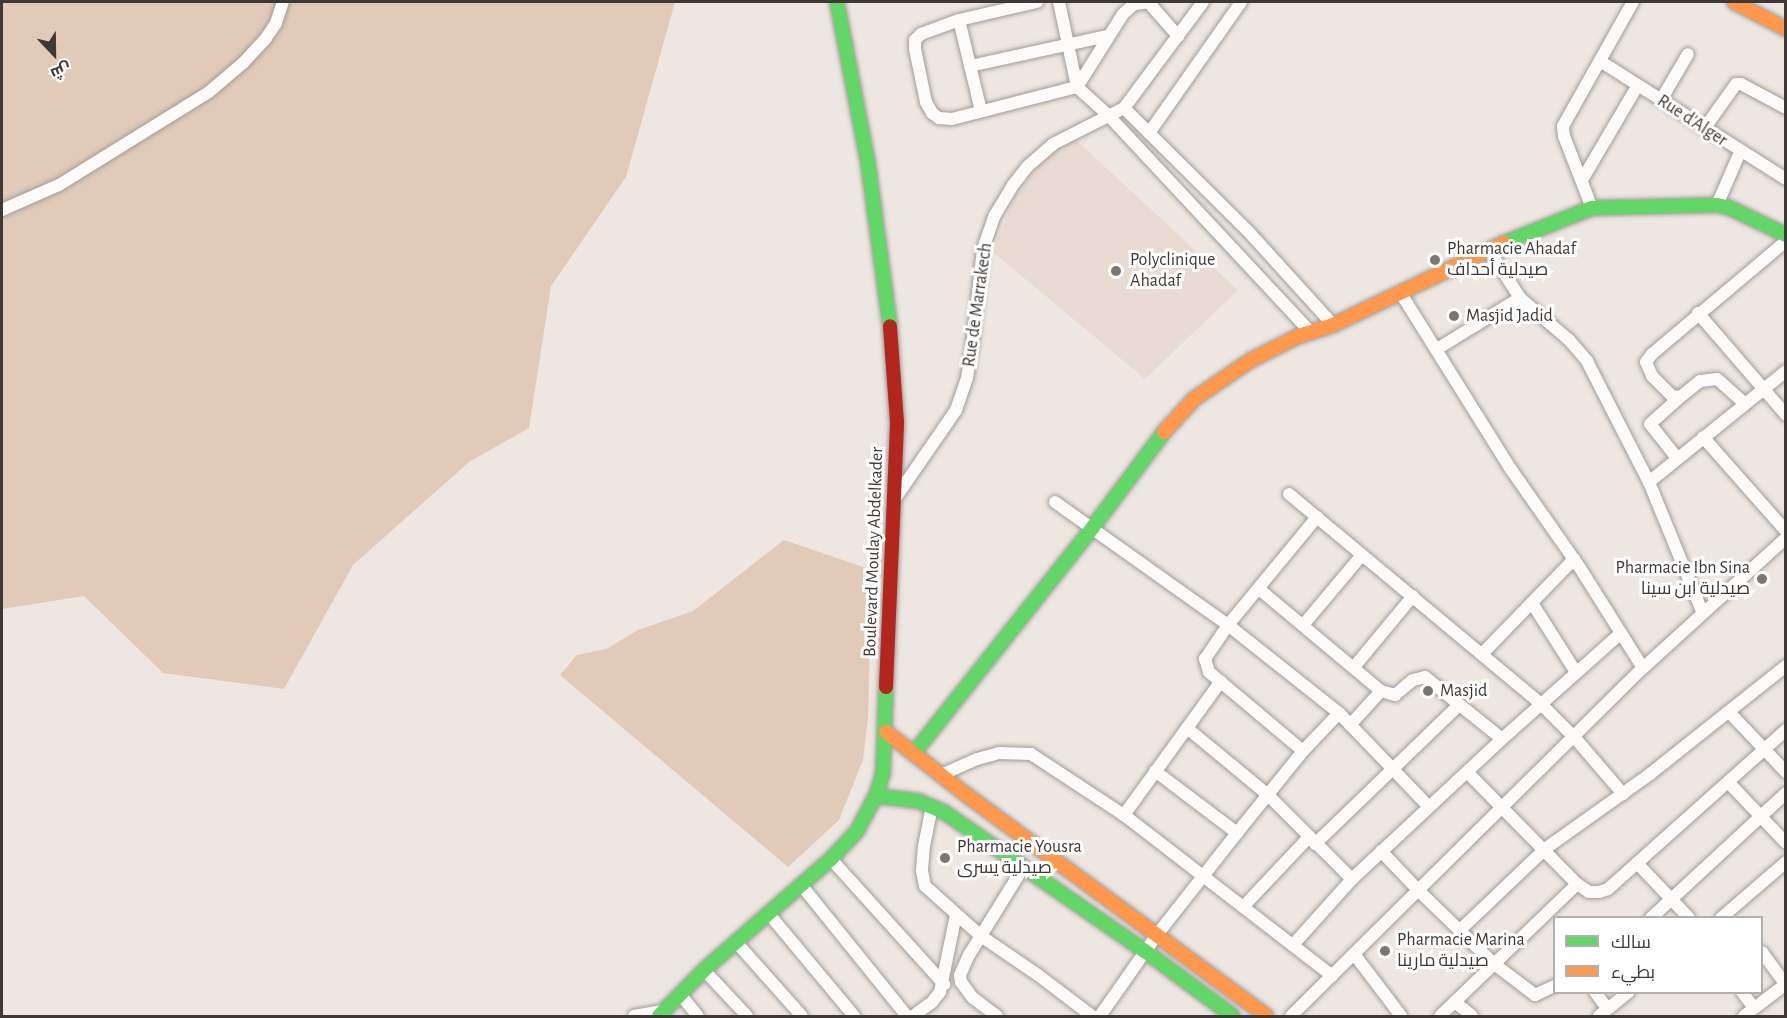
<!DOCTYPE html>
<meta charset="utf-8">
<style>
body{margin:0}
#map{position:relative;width:1787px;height:1018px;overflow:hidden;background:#ede6e1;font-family:"Alegreya Sans",Cairo,sans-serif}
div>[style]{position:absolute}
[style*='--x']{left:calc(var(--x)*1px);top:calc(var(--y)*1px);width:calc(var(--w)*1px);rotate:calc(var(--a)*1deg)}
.built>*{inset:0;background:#e9dbd1}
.green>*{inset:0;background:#e1cab8}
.roads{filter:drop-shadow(0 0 2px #a19c98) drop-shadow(0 0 2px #a19c98)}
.street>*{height:12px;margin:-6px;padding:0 6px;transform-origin:6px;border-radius:6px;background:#fcfbfa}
.fast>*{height:14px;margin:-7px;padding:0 7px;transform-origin:7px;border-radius:7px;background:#63d668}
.slow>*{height:14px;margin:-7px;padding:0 7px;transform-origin:7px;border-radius:7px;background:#ff974d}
.jam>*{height:14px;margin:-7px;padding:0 7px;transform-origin:7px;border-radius:7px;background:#b3261e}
.dots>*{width:16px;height:16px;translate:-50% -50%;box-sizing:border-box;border:3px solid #fff;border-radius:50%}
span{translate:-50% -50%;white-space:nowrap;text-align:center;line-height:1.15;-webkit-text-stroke:6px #fff;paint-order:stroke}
.street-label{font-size:18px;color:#3e3936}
.poi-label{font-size:18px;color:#3e3936}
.left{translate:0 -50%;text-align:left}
.right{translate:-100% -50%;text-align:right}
.frame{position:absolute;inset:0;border:3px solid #3e3936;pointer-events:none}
.legend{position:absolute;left:1553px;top:916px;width:210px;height:78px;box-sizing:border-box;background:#fff;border:2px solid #b2b0af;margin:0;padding:8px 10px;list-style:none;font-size:18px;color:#3e3936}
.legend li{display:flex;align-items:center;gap:12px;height:30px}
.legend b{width:30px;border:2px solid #b2b0af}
.north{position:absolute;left:24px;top:24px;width:60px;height:60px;-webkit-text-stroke:4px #fff;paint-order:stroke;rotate:158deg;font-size:16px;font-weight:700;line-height:24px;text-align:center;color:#3e3936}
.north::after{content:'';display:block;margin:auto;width:21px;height:27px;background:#3e3936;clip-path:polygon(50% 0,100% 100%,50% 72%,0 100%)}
</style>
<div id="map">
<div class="built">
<i style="clip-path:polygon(1075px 139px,1238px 290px,1145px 379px,993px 252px,1014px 199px,1044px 158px)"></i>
</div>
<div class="green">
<i style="clip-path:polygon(2px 2px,675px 2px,626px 177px,551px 286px,529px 428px,469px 462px,353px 565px,284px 689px,163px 673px,84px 596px,2px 609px)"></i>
<i style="clip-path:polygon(784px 540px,872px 570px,868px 718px,863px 760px,839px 820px,788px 867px,560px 675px,577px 655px,606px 649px,638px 630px,693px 611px)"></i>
</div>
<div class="roads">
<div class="street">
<i style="--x:1037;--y:2;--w:80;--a:167"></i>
<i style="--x:959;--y:20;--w:40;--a:159.8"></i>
<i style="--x:921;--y:34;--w:8;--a:135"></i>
<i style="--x:915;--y:40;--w:9;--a:90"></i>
<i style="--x:915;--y:49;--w:54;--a:78.3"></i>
<i style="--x:926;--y:102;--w:13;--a:61"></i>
<i style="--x:932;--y:113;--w:9;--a:36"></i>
<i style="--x:939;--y:118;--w:13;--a:4"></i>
<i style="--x:952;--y:119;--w:129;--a:-14.4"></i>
<i style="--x:1077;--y:87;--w:42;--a:42.1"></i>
<i style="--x:1108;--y:115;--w:298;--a:47"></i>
<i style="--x:1059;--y:2;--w:87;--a:78"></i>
<i style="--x:1150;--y:4;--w:43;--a:48.8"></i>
<i style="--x:959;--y:20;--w:94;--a:76.4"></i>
<i style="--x:1600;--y:61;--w:220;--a:32.4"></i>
<i style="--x:970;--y:66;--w:141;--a:-12.3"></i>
<i style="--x:1077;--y:87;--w:86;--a:-57.8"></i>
<i style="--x:1123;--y:14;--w:15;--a:-42"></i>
<i style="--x:1134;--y:4;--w:18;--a:-6"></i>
<i style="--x:1661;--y:100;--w:53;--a:-59.6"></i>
<i style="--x:1124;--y:108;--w:173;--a:44.8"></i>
<i style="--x:1247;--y:230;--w:128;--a:47.8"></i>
<i style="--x:1704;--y:129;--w:55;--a:-54.6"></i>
<i style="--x:1736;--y:84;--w:5;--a:0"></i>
<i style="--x:1741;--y:84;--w:51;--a:28.1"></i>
<i style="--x:1149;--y:133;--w:160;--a:-54.9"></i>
<i style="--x:1582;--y:180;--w:110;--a:-59.5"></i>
<i style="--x:1717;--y:205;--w:58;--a:-66.5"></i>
<i style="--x:1592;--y:208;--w:77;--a:-111.3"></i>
<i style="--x:1564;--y:136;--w:10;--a:-96"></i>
<i style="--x:1563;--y:126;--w:142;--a:-60.6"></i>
<i style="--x:2;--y:210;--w:62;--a:-23.7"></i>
<i style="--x:59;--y:185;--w:176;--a:-31.8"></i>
<i style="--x:209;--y:92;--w:45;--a:-40.5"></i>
<i style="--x:243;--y:63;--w:34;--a:-47"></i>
<i style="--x:266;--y:38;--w:18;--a:-56"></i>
<i style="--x:276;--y:23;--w:22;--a:-72"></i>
<i style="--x:1489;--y:250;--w:57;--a:57.1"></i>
<i style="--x:1520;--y:298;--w:65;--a:40.6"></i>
<i style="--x:1569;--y:340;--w:28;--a:49"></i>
<i style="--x:1587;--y:361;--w:136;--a:62.9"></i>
<i style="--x:1649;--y:482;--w:139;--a:67.7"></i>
<i style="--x:1400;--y:292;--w:208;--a:58"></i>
<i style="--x:1510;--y:468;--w:122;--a:55"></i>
<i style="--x:1580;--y:568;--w:118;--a:57.8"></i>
<i style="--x:1698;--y:313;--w:135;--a:49.2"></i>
<i style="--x:1437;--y:349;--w:97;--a:-31.6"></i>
<i style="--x:1744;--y:403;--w:36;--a:-138"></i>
<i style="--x:1717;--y:379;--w:17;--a:173"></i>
<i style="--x:1700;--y:381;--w:26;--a:141"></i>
<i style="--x:1680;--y:397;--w:8;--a:-173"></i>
<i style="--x:1672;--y:396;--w:28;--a:-135"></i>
<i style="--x:1652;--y:376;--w:15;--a:-113"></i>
<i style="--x:1646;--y:362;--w:10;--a:-53"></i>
<i style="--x:1652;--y:354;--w:175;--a:-40.1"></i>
<i style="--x:1703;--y:437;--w:125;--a:48.6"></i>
<i style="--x:1677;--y:458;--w:43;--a:-128.5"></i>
<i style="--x:1650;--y:424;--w:40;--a:-42"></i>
<i style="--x:1649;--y:482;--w:176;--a:-39"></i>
<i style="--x:1289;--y:494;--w:328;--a:39.8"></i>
<i style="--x:1541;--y:704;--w:48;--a:45"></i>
<i style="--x:1575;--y:738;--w:74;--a:49.4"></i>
<i style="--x:894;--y:500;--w:109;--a:-55.4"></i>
<i style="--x:956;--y:410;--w:34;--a:-71"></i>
<i style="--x:967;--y:378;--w:31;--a:-81"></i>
<i style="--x:972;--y:347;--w:99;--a:-83.6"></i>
<i style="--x:983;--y:249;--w:36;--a:-71"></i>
<i style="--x:995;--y:215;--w:35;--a:-59"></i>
<i style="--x:1013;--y:185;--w:24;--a:-52"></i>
<i style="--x:1028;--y:166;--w:33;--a:-41"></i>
<i style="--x:1053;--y:144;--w:80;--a:-26.9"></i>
<i style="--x:1124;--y:108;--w:132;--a:-53.3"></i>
<i style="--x:1055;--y:502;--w:212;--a:35.4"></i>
<i style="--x:1228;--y:625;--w:142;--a:38.4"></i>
<i style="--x:1339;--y:713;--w:130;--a:46.2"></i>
<i style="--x:1259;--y:589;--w:159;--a:39.9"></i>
<i style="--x:1381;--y:691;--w:15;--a:16"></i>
<i style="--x:1395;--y:695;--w:23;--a:-40"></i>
<i style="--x:1413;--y:680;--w:12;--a:-14"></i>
<i style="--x:1425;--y:677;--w:99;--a:38.8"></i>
<i style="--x:1532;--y:603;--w:82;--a:57.5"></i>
<i style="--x:1304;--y:624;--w:90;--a:-50"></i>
<i style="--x:1483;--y:653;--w:131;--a:-45.9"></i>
<i style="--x:1354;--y:667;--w:92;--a:-50.3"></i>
<i style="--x:1729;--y:712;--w:83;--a:46.5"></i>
<i style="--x:1350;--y:725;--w:46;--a:-47.6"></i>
<i style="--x:1187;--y:728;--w:105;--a:39.6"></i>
<i style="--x:1268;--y:795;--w:119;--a:45"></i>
<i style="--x:1303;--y:751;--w:123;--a:-140"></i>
<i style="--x:1209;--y:672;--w:14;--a:-107"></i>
<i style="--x:1205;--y:659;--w:41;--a:-55.9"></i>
<i style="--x:1228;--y:625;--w:140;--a:-50.5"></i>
<i style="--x:1155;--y:771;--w:103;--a:37.1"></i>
<i style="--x:1467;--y:772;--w:157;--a:45.5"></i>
<i style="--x:1577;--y:884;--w:14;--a:34"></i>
<i style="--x:1589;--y:892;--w:10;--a:0"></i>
<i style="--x:1599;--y:892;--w:9;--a:-18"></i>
<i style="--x:1608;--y:889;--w:239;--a:-41.8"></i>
<i style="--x:941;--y:775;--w:39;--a:-24"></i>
<i style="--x:977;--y:759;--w:23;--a:-15"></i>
<i style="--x:999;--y:753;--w:32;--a:2"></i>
<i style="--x:1031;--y:754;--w:111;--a:33.3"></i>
<i style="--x:1124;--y:815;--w:263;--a:37.7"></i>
<i style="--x:1728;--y:782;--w:84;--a:46.4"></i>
<i style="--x:932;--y:806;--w:41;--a:101.3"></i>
<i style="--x:924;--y:846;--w:25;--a:95"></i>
<i style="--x:922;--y:871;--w:15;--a:79"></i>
<i style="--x:925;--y:886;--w:75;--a:41.8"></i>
<i style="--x:981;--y:936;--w:69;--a:34.4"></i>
<i style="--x:1038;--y:975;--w:68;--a:37.2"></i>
<i style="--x:1124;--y:815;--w:165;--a:-54.1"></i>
<i style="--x:1315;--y:844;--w:200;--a:-44"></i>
<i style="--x:1381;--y:851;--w:54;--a:46.5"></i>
<i style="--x:1418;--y:890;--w:105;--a:44.2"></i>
<i style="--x:1493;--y:963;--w:53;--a:37.3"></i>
<i style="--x:1535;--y:995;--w:21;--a:-25"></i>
<i style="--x:831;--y:859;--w:169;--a:47.9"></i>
<i style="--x:1637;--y:863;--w:76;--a:46.6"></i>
<i style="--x:802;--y:886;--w:167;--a:51.1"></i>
<i style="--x:1243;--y:907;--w:96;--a:-46.7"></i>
<i style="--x:769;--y:914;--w:133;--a:50.2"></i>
<i style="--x:1651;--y:918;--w:184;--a:-42.8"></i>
<i style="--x:1721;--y:918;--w:86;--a:-40.7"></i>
<i style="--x:1459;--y:931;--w:119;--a:-43.6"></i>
<i style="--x:1545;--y:849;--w:129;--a:-35.5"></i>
<i style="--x:1650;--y:774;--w:174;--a:-38.5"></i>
<i style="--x:736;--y:942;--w:99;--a:48.3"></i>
<i style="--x:1293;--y:945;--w:89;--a:-48.2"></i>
<i style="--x:1352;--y:879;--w:205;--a:-43"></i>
<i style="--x:1502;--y:739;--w:159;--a:-41.7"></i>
<i style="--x:1762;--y:952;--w:39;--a:54"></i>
<i style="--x:1354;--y:954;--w:78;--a:52.8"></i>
<i style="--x:704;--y:970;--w:63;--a:46.9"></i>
<i style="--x:1595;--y:992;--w:21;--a:53"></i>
<i style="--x:1742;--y:992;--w:20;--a:53"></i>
<i style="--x:680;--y:994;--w:28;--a:51"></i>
<i style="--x:1455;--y:1002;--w:22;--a:39"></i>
<i style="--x:634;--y:1016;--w:29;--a:-10"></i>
<i style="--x:913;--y:1016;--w:24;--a:-36"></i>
<i style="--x:932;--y:1002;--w:13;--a:-51"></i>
<i style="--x:940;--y:992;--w:79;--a:-78.3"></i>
<i style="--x:997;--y:1016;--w:31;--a:-143"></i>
<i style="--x:972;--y:997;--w:19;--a:-126"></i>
<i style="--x:961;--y:982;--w:7;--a:-98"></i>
<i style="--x:960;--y:975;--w:22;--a:-66"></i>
<i style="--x:969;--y:955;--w:102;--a:-58.2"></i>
<i style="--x:1100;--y:1016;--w:98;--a:-55"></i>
<i style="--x:1156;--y:936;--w:131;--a:-51.8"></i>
<i style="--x:1237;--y:833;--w:105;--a:-51.2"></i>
<i style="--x:1303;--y:751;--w:52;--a:-46.5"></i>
<i style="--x:1291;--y:1016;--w:495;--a:-44.7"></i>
<i style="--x:1643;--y:668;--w:193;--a:-42.3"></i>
<i style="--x:1440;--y:1016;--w:190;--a:-43.9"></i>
<i style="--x:1599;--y:1016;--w:38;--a:-39"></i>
<i style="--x:1744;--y:1016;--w:53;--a:-37.3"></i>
</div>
<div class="fast">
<i style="--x:837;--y:2;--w:164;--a:79.1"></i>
<i style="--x:868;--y:163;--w:164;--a:82.3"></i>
<i style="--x:1504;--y:243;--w:95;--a:-21.7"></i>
<i style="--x:1592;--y:208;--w:125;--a:-1.4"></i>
<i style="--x:1717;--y:205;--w:13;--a:13"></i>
<i style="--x:1730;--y:208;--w:62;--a:25.7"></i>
<i style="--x:914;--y:753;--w:288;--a:-51.6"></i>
<i style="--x:1093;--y:527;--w:119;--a:-53.2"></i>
<i style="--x:876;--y:796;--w:42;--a:6.8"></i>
<i style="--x:918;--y:801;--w:28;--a:23"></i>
<i style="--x:944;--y:812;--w:244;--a:34.7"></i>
<i style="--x:1145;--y:951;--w:109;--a:36.5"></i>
<i style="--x:659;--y:1016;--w:64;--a:-45.6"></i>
<i style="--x:704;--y:970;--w:169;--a:-41.2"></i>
<i style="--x:831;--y:859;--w:38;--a:-47"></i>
<i style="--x:857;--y:831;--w:40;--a:-62"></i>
<i style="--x:876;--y:796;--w:24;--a:-73"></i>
<i style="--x:883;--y:773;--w:86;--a:-88"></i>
</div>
<div class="slow">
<i style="--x:1734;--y:2;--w:59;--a:27.4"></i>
<i style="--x:1164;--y:432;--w:45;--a:-47.7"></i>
<i style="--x:1194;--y:399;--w:69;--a:-34.4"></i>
<i style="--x:1251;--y:360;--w:54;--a:-26.6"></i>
<i style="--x:1299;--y:336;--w:36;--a:-18"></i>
<i style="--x:1333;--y:325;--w:190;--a:-25.6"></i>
<i style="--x:886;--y:732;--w:99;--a:38"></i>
<i style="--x:964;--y:793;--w:375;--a:36.4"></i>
</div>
<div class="jam">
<i style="--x:886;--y:687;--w:265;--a:-87.6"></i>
<i style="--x:897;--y:422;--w:96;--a:-94.2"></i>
</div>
</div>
<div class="dots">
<i style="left:1435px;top:260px;background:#7b7672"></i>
<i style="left:1116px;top:271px;background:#7b7672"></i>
<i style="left:1454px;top:316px;background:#7b7672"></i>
<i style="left:1762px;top:579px;background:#7b7672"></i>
<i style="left:1428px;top:691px;background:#7b7672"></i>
<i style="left:945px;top:858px;background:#7b7672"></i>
<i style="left:1385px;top:951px;background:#7b7672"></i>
</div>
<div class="street-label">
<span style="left:1692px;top:121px;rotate:33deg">Rue d'Alger</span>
<span style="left:978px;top:305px;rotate:-82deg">Rue de Marrakech</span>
<span style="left:874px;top:552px;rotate:-88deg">Boulevard Moulay Abdelkader</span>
</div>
<div class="poi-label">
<span class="left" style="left:1447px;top:260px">Pharmacie Ahadaf<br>صيدلية أحداف</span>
<span class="left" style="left:1130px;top:271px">Polyclinique<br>Ahadaf</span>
<span class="left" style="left:1466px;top:316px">Masjid Jadid</span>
<span class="right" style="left:1750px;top:579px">Pharmacie Ibn Sina<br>صيدلية ابن سينا</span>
<span class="left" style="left:1440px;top:691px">Masjid</span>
<span class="left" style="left:957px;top:858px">Pharmacie Yousra<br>صيدلية يسرى</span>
<span class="left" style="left:1397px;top:951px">Pharmacie Marina<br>صيدلية مارينا</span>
</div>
<div class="frame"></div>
<ul class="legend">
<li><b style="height:8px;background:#63d668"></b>سالك</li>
<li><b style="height:8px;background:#ff974d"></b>بطيء</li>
</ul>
<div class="north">ش</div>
</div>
